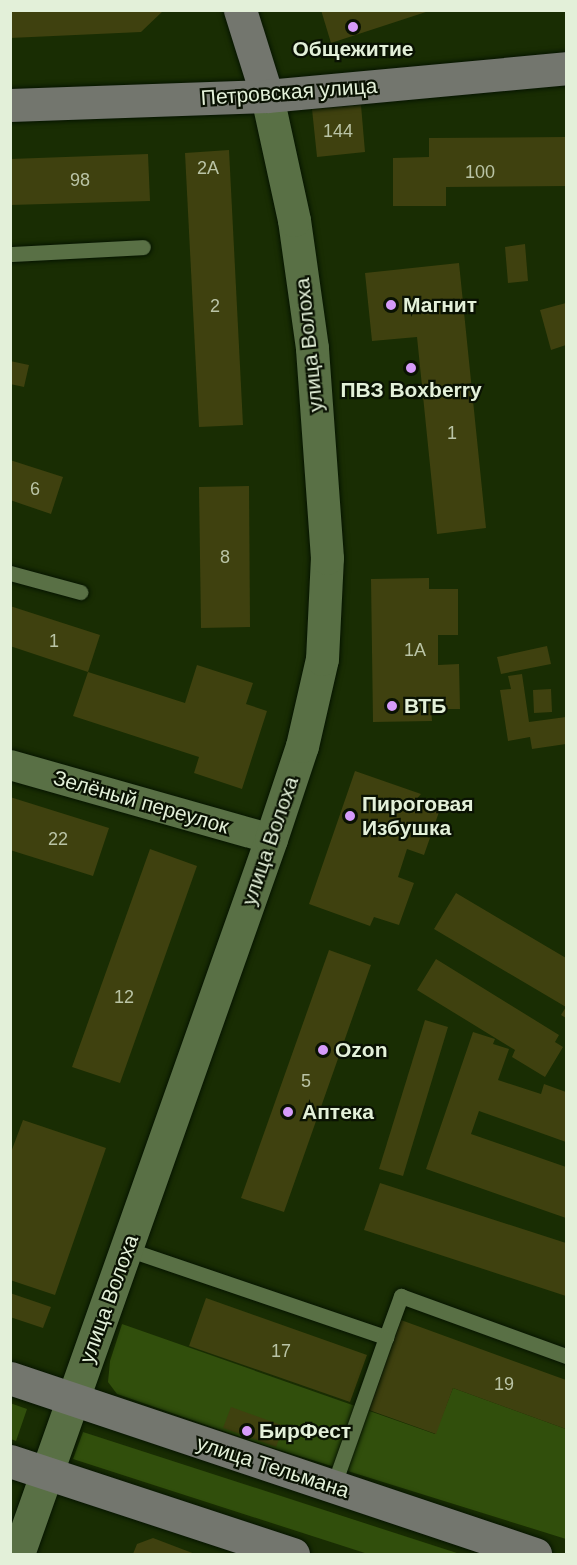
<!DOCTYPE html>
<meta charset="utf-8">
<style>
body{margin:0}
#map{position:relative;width:577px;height:1565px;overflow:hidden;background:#192d03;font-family:Helvetica,sans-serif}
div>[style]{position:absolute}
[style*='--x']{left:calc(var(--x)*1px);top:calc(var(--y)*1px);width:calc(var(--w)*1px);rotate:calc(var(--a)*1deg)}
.green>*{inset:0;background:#314f0c}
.building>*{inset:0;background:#3f410f}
.roads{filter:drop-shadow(0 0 2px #061400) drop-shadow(0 0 2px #061400)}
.service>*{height:15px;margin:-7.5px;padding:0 7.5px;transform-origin:7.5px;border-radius:7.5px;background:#597045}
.minor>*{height:30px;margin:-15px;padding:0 15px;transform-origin:15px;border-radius:15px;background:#597045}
.tertiary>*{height:33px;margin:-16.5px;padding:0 16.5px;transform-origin:16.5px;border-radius:16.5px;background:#597045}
.secondary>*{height:33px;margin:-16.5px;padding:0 16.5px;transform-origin:16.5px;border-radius:16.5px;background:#73766e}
.dots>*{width:16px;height:16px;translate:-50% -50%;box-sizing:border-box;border:3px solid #0a1203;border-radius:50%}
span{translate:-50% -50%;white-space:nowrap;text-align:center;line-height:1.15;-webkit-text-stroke:4.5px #0a1203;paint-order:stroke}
.number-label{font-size:18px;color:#bac4a6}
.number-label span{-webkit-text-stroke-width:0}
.poi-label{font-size:21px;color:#e3f0d9;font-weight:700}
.left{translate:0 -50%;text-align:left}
.street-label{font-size:21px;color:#e3f0d9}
.frame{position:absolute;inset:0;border:12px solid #e3f0d9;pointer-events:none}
</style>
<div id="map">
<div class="green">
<i style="clip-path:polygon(122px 1324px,435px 1434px,453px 1388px,566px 1429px,566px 1539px,267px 1446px,117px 1394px,108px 1382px,110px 1361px)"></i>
<i style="clip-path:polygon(10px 1403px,27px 1409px,16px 1441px,11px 1439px)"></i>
<i style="clip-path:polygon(83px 1432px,460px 1554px,368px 1554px,73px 1459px)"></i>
</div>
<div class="building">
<i style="clip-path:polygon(10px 10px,164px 10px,141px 32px,10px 38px)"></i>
<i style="clip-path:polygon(321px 10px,429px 10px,429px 11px,331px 43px)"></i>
<i style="clip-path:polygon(361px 105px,365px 152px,317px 157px,312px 109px)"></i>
<i style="clip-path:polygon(566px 137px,566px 186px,446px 187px,446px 206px,393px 206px,393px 158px,429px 157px,429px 138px)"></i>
<i style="clip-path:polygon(229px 150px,243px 425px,199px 427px,185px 153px)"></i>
<i style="clip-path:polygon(148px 154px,150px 201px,10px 205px,10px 159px)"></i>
<i style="clip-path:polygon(525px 244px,528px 281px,508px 283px,505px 247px)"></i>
<i style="clip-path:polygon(459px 263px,486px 528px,437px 534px,417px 337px,372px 341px,365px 273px)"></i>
<i style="clip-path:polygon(566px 303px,566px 345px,551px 350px,540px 310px)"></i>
<i style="clip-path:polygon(10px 361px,29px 365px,24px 387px,10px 384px)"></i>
<i style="clip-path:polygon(10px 460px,63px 477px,51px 514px,10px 500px)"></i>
<i style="clip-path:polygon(249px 486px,250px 627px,201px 628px,199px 487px)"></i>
<i style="clip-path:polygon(429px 578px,429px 589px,458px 589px,458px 635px,438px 635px,438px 665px,459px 664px,460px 709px,431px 709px,432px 721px,373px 722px,371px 579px)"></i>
<i style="clip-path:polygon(10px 606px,100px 635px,88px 672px,10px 646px)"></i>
<i style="clip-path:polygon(547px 646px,551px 664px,501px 674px,497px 657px)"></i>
<i style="clip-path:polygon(197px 665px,253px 683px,246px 704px,267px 711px,242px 789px,194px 773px,199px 757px,73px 716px,88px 672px,185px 703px)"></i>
<i style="clip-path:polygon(522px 674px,529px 722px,566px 717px,566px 744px,532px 749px,530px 737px,508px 741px,500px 690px,511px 689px,508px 676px)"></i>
<i style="clip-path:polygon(551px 689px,552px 712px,534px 713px,533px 690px)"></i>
<i style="clip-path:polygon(355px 771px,421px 794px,413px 803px,439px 812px,424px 855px,407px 849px,398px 877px,414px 883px,399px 925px,374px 917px,370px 926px,309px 904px)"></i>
<i style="clip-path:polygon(10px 797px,109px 828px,93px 876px,10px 850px)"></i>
<i style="clip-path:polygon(150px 849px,197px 866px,120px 1083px,72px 1067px)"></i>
<i style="clip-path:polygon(456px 893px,566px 958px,566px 1018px,561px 1015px,566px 1007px,434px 929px)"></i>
<i style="clip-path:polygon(329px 950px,371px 965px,284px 1212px,241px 1198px)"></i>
<i style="clip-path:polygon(436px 959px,559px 1035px,555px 1042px,563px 1047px,545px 1077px,512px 1057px,515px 1050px,417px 990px)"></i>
<i style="clip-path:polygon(425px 1020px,448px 1027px,403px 1176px,379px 1169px)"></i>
<i style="clip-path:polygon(473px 1032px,495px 1039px,493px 1044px,509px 1049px,498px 1080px,541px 1094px,544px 1084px,566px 1092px,566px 1142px,479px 1111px,471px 1134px,566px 1167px,566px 1218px,426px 1169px)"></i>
<i style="clip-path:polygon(23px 1120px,106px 1148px,55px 1295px,10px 1280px,10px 1155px)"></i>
<i style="clip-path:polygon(380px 1183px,566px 1243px,566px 1296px,364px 1230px)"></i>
<i style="clip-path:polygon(10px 1293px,51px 1307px,43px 1328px,10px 1317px)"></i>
<i style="clip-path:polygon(206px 1298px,367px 1355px,350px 1402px,189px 1346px)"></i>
<i style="clip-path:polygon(401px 1320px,566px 1380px,566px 1429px,453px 1388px,436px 1434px,369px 1410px)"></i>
<i style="clip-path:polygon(231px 1407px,284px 1426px,276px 1447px,223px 1428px)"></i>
<i style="clip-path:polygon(153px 1538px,195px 1554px,133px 1554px,137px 1544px)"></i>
</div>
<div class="roads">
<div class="service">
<i style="--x:10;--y:254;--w:133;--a:-3"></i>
<i style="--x:10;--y:573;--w:73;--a:15.2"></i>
<i style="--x:127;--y:1249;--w:274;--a:18.8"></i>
<i style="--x:386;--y:1337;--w:44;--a:-69.9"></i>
<i style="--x:401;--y:1296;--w:176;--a:20"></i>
<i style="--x:333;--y:1487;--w:159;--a:-70.5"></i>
</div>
<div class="minor">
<i style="--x:10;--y:765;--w:271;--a:15.8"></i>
</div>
<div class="tertiary">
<i style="--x:18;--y:1554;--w:758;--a:-70.51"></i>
<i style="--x:271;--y:839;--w:98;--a:-71.6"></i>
<i style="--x:302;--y:746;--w:89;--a:-77.1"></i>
<i style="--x:322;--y:659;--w:101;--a:-87.2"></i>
<i style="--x:327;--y:558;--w:211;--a:-94.1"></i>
<i style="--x:312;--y:348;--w:129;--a:-98"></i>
<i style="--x:294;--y:220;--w:127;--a:-102.3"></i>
</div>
<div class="secondary">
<i style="--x:240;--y:10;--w:90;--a:72.6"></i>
<i style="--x:10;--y:105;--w:257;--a:-2"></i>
<i style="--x:267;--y:96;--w:300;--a:-5.3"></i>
<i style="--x:10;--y:1378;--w:554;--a:18.53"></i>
<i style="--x:10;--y:1461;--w:298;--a:18.2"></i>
</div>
</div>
<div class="dots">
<i style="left:353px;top:27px;background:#d69bfa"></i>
<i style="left:391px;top:305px;background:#d69bfa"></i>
<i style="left:411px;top:368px;background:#d69bfa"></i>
<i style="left:392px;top:706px;background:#d69bfa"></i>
<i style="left:350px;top:816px;background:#d69bfa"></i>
<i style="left:323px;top:1050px;background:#d69bfa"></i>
<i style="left:288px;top:1112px;background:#d69bfa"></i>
<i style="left:247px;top:1431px;background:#d69bfa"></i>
</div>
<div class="number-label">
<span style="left:338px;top:131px">144</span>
<span style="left:208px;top:168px">2А</span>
<span style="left:480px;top:172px">100</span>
<span style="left:80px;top:180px">98</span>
<span style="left:215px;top:306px">2</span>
<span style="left:452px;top:433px">1</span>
<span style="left:35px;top:489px">6</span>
<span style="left:225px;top:557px">8</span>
<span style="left:54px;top:641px">1</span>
<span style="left:415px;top:650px">1А</span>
<span style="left:58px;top:839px">22</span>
<span style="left:124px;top:997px">12</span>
<span style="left:306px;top:1081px">5</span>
<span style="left:281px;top:1351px">17</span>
<span style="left:504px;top:1384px">19</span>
</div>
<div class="poi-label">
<span style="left:353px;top:49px">Общежитие</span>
<span class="left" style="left:403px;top:305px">Магнит</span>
<span style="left:411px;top:390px">ПВЗ Boxberry</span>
<span class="left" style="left:404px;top:706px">ВТБ</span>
<span class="left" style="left:362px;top:816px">Пироговая<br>Избушка</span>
<span class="left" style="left:335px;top:1050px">Ozon</span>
<span class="left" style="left:302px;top:1112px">Аптека</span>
<span class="left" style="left:259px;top:1431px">БирФест</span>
</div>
<div class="street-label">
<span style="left:289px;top:92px;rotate:-4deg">Петровская улица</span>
<span style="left:309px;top:345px;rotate:-96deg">улица Волоха</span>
<span style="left:141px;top:802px;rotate:16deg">Зелёный переулок</span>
<span style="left:270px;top:841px;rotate:-71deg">улица Волоха</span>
<span style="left:109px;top:1299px;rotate:-70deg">улица Волоха</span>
<span style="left:273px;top:1467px;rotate:18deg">улица Тельмана</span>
</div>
<div class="frame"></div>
</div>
